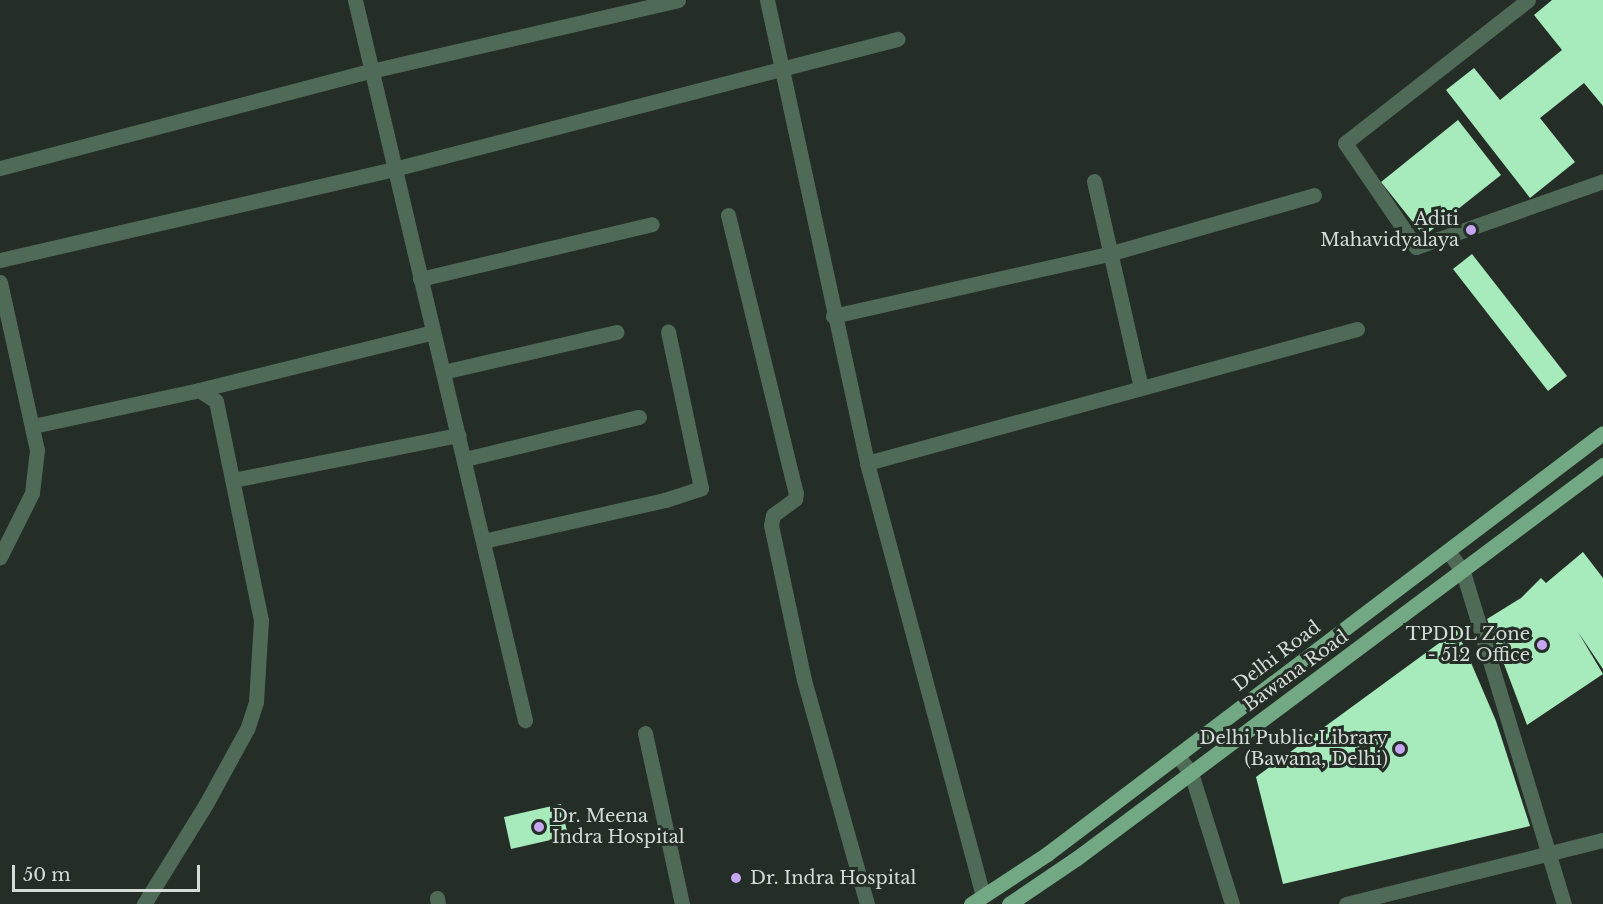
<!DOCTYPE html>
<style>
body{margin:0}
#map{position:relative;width:1603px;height:904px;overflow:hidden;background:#242e27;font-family:"Libre Baskerville",serif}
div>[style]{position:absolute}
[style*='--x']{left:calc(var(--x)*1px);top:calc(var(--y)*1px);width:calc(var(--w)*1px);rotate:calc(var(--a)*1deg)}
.building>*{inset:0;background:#a7eabb}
.minor>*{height:15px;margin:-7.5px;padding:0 7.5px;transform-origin:7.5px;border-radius:7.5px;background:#506a58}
.major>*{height:15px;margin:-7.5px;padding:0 7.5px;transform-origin:7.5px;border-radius:7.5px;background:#72a883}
.dots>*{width:16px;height:16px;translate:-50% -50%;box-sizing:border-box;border:3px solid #242e27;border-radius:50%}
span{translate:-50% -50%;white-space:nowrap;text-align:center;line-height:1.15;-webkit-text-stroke:6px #242e27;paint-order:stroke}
.poi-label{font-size:18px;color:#d5dbd6}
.right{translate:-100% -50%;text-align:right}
.left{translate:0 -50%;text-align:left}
.street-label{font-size:18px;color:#d5dbd6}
.scale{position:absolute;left:12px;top:865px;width:188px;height:27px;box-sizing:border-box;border:3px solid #d5dbd6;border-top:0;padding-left:8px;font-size:18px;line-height:21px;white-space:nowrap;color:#d5dbd6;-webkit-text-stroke:4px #242e27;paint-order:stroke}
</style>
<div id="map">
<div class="building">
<i style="clip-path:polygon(1552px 0,1603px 0,1603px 106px,1584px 83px,1540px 118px,1575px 162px,1530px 198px,1446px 90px,1474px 68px,1500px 100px,1562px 50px,1534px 15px)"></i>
<i style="clip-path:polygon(1458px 120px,1501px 175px,1424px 236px,1381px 182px)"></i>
<i style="clip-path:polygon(1472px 254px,1567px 376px,1548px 391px,1453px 269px)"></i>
<i style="clip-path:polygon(1583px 552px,1603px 578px,1603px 669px,1578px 632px,1603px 674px,1527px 725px,1487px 619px,1521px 598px,1541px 578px,1546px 583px)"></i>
<i style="clip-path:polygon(1457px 630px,1496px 721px,1530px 826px,1283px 884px,1256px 777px)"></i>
<i style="clip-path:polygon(561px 804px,568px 836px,511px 849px,504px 817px)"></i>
</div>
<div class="minor">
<i style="--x:355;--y:0;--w:740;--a:76.72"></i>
<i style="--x:767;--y:0;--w:474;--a:77.8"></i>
<i style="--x:867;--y:463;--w:448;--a:75"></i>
<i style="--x:1528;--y:0;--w:232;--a:142"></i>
<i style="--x:1345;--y:143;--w:126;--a:55.7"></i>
<i style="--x:1416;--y:247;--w:198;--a:-19.4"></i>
<i style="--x:0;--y:168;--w:383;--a:-14.7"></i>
<i style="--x:371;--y:71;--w:315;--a:-13"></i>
<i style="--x:1094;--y:181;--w:212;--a:77.2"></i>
<i style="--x:728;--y:215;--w:286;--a:76.3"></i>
<i style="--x:796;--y:493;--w:6;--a:99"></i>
<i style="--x:795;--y:499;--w:27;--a:144"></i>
<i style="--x:773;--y:515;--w:10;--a:101"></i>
<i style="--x:771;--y:525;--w:158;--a:78"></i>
<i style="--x:804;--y:680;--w:233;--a:74.3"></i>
<i style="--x:0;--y:260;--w:404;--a:-13"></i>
<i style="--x:394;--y:169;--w:520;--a:-14.49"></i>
<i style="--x:420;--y:279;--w:238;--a:-13.3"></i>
<i style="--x:0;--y:282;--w:172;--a:77.6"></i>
<i style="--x:37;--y:450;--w:43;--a:96.6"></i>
<i style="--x:32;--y:493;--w:72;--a:116.6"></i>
<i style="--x:833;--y:316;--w:286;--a:-12.7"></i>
<i style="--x:1112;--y:253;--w:210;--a:-16"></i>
<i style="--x:443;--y:372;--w:178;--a:-13"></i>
<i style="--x:199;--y:390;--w:241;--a:-13.9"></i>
<i style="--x:33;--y:426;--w:170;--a:-12.2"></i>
<i style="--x:199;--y:390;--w:20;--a:33"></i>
<i style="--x:216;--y:401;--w:224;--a:78.4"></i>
<i style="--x:261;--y:620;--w:82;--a:93.5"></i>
<i style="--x:256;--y:702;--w:28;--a:108"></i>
<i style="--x:247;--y:729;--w:85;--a:118.7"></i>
<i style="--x:206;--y:804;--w:118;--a:121.8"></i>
<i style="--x:465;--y:459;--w:179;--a:-13.6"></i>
<i style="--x:867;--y:463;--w:508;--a:-15.29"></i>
<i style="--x:233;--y:480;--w:230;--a:-11.3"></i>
<i style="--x:483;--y:541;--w:187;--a:-12.7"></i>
<i style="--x:665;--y:500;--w:38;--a:-18"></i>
<i style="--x:701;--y:488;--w:160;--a:-101.9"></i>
<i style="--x:1448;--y:551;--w:26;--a:54"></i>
<i style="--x:1463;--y:572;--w:347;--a:73.1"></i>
<i style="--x:645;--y:733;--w:175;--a:77.8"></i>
<i style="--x:1177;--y:755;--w:23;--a:52"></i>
<i style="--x:1191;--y:773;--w:137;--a:72.6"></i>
<i style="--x:437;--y:898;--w:6;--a:81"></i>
<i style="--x:1346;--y:904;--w:265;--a:-14"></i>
</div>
<div class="major">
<i style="--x:971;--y:904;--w:91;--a:-33.3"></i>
<i style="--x:1047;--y:854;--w:697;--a:-37.13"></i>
<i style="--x:1009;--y:904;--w:82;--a:-34.1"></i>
<i style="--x:1077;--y:858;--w:657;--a:-36.77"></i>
</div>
<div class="dots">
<i style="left:1471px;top:230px;background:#c6a6f0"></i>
<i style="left:1542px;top:645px;background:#c6a6f0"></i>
<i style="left:1400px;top:749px;background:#c6a6f0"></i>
<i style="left:539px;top:827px;background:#c6a6f0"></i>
<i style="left:736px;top:878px;background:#c6a6f0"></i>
</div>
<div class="poi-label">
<span class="right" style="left:1459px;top:230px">Aditi<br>Mahavidyalaya</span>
<span class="right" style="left:1530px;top:645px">TPDDL Zone<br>- 512 Office</span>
<span class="right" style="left:1388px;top:749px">Delhi Public Library<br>(Bawana, Delhi)</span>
<span class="left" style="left:552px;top:827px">Dr. Meena<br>Indra Hospital</span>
<span class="left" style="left:750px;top:878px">Dr. Indra Hospital</span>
</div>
<div class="street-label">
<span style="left:1277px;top:656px;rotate:-37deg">Delhi Road</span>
<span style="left:1296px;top:671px;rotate:-36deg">Bawana Road</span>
</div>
<div class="scale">50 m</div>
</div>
